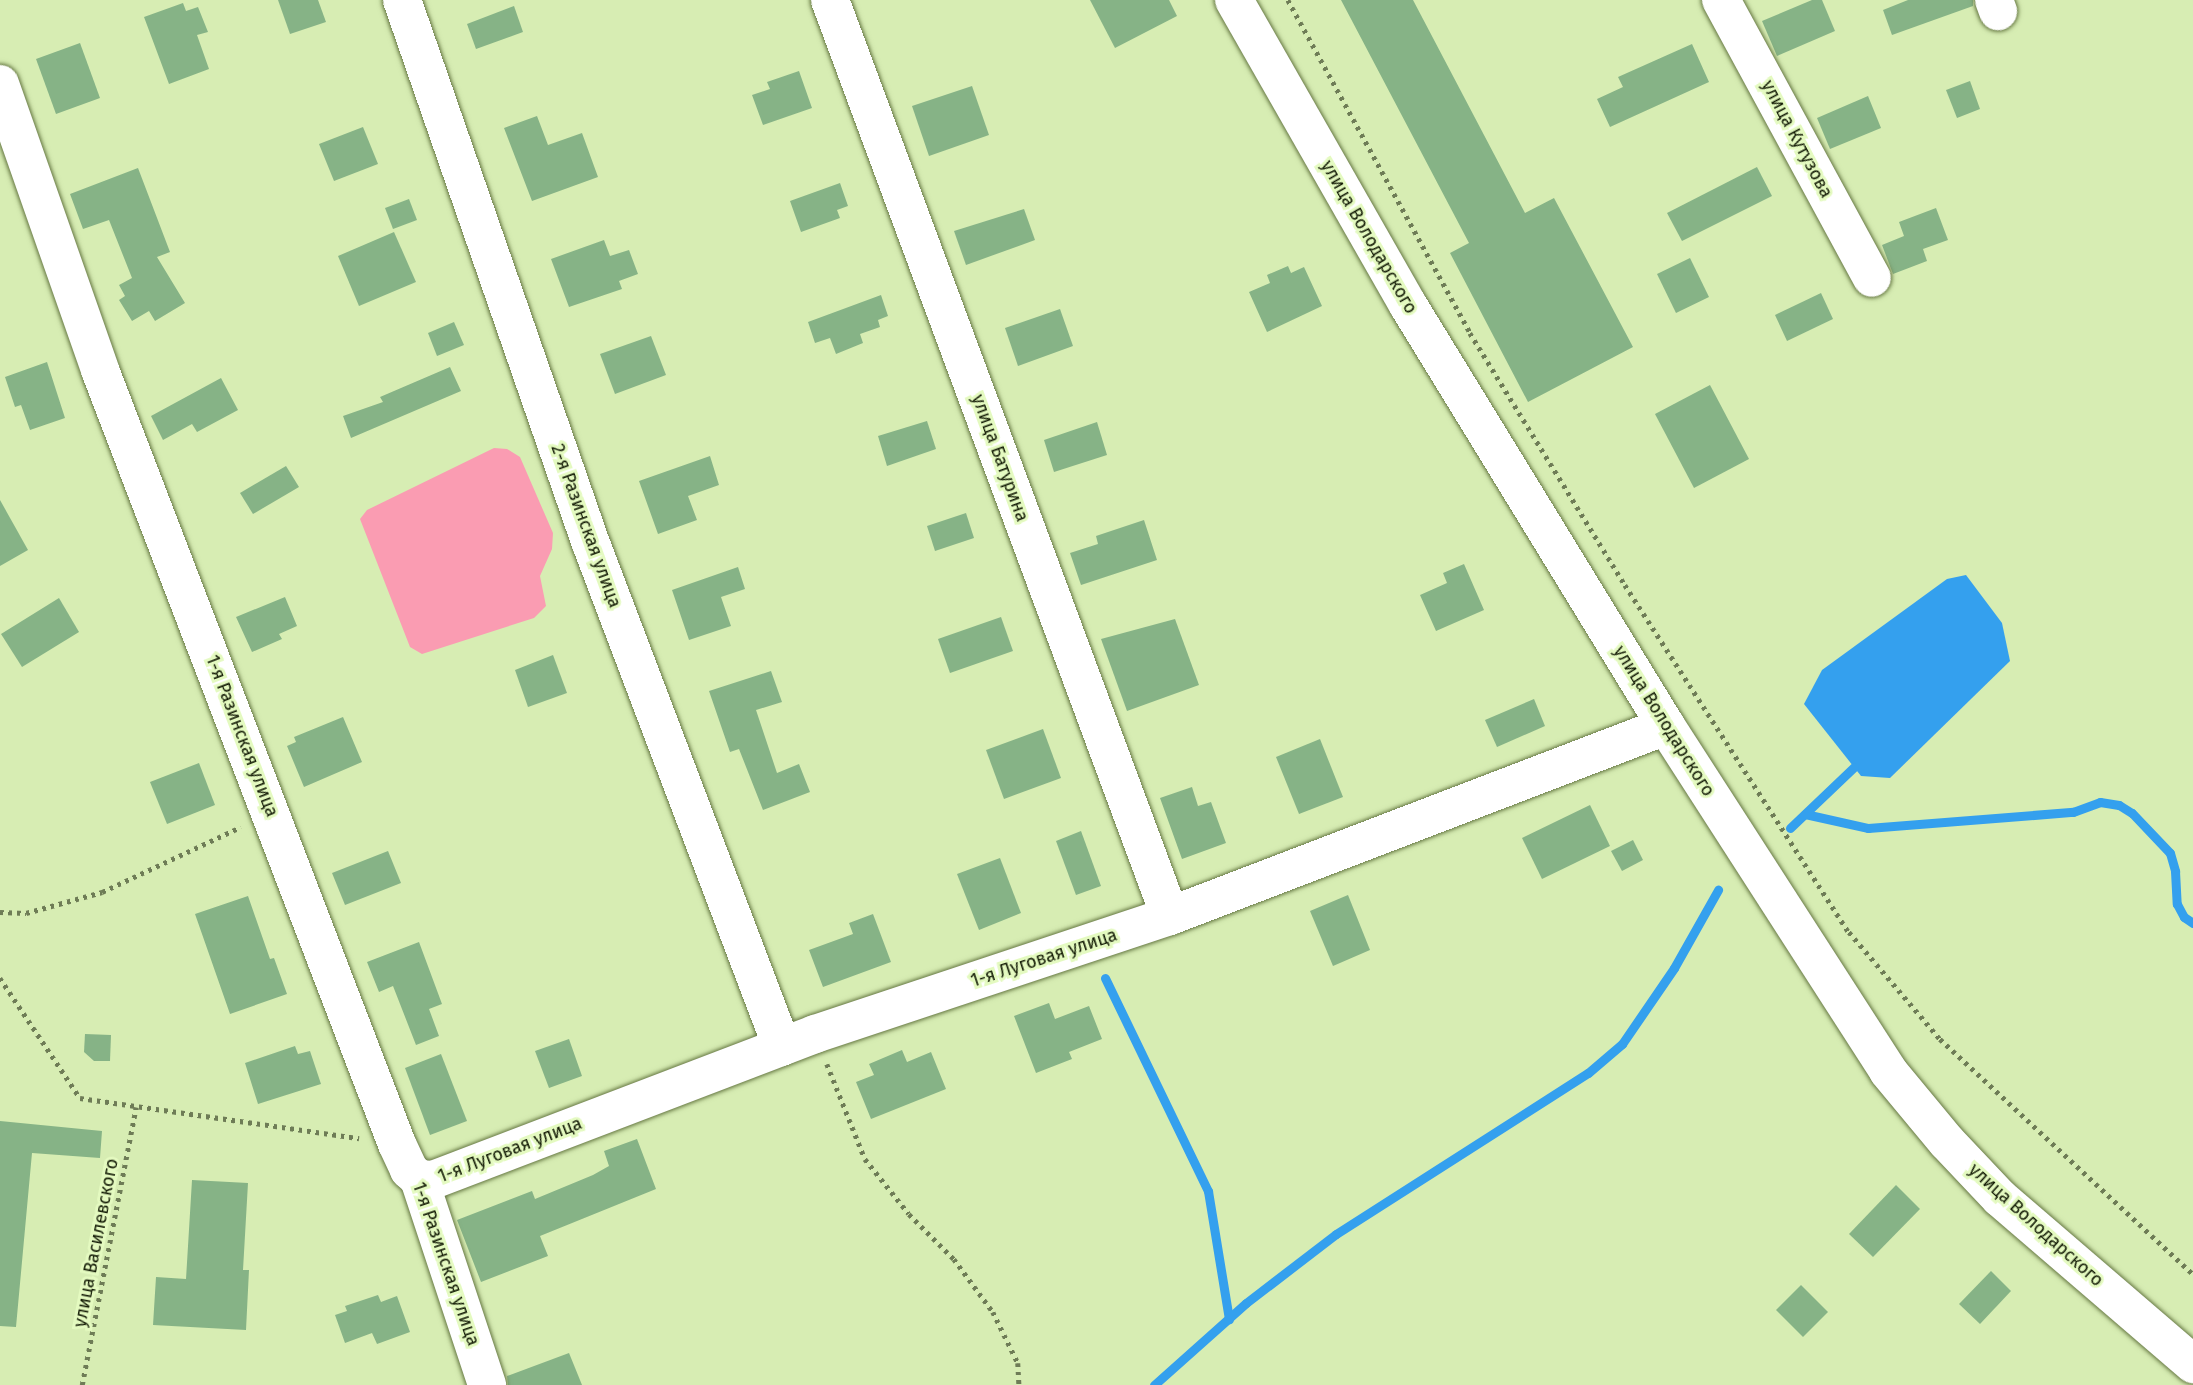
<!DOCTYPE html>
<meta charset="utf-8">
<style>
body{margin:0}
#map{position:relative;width:2193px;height:1385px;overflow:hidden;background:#d7edb3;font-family:"Fira Sans",sans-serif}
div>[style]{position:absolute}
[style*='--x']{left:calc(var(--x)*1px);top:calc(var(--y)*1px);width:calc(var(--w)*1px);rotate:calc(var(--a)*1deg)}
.green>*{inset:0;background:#fa9cb2}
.water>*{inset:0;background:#34a0ee}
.stream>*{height:9px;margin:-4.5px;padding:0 4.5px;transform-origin:4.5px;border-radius:4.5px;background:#34a0ee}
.building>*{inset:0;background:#86b386}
.path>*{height:4.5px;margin-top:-2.25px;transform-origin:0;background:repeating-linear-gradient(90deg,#6e7c56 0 3.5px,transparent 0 8.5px)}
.roads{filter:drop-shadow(0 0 2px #667843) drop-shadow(0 0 2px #667843)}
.minor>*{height:38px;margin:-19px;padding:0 19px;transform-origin:19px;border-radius:19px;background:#fff}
.major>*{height:38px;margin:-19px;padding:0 19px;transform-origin:19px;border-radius:19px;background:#fff}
span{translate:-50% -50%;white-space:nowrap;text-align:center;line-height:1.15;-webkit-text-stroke:6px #e4fac0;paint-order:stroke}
.street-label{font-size:18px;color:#141c06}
</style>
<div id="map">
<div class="green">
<i style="clip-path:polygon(494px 448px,507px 449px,520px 457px,553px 533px,552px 549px,540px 576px,546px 606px,534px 618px,422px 654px,410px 647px,360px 519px,367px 510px)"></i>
</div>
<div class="water">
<i style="clip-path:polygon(1966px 575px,2002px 623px,2010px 661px,1890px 778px,1861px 776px,1804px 704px,1822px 670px,1947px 579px)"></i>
</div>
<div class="stream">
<i style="--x:1805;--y:814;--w:65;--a:12.5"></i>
<i style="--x:1868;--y:828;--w:206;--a:-4.5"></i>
<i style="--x:2073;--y:812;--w:29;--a:-20"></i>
<i style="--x:2100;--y:802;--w:19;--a:9"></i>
<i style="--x:2119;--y:805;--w:15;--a:32"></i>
<i style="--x:2132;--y:813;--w:55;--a:46.5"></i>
<i style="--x:2170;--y:853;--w:19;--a:74"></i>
<i style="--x:2175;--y:871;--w:33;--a:87"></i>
<i style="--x:2177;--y:904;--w:15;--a:62"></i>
<i style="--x:2184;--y:917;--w:11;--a:34"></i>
<i style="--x:1790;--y:828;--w:88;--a:-43.6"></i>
<i style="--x:1105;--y:978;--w:237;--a:64.2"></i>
<i style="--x:1208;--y:1191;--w:130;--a:80.7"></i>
<i style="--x:1154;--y:1385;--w:123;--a:-41.7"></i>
<i style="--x:1246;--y:1303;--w:113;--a:-37.5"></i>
<i style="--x:1336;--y:1234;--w:299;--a:-32.6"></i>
<i style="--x:1588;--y:1073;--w:45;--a:-40.5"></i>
<i style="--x:1622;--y:1044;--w:92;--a:-55.6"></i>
<i style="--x:1674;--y:968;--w:90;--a:-60.6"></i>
</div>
<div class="building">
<i style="clip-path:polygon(278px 0,318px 0,326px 22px,290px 34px)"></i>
<i style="clip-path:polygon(1090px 0,1169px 0,1177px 16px,1115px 48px)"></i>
<i style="clip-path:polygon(1341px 0,1413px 0,1525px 213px,1554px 198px,1633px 347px,1528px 402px,1450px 253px,1469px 243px)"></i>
<i style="clip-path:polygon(1812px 0,1822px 0,1835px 31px,1777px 56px,1762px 21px)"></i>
<i style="clip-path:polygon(1908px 0,1973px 0,1973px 6px,1892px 35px,1883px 10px)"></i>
<i style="clip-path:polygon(183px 3px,186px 11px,198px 7px,208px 32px,197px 35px,209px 69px,169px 84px,144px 17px)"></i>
<i style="clip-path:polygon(514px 6px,523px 32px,476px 49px,467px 24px)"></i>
<i style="clip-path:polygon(80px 43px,100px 98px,56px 114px,36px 59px)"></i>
<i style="clip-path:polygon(1692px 44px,1709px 82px,1610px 127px,1597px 99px,1623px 87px,1618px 77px)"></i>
<i style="clip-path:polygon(799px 71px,812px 108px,763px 125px,752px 95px,770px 89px,767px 82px)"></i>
<i style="clip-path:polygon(1970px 81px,1980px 109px,1957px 118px,1946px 90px)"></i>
<i style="clip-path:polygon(972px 86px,989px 135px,929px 156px,912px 106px)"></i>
<i style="clip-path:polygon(1868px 96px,1881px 128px,1830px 149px,1817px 118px)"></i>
<i style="clip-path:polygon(537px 116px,548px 145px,582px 133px,598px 177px,532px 201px,504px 128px)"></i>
<i style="clip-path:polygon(363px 127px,378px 164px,334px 181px,319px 144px)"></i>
<i style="clip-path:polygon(1757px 167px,1772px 196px,1682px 241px,1667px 213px)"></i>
<i style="clip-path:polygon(138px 168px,170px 252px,157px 257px,185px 303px,155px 321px,149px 311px,132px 321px,119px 300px,125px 296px,119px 285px,132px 278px,109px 220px,83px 229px,70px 194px)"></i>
<i style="clip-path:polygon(840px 183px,848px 206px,837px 210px,840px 218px,801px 232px,790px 201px)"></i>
<i style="clip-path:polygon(409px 199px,417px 220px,393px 229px,385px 208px)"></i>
<i style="clip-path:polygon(1936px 208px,1948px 240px,1923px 249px,1927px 261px,1893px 274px,1882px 245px,1904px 236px,1899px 222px)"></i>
<i style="clip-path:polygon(1024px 209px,1035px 240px,966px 265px,954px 231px)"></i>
<i style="clip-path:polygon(394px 232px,416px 282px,359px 306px,338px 256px)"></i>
<i style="clip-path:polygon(604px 240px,610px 256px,629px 250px,638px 274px,619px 281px,622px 289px,569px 307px,551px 259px)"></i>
<i style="clip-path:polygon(1690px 258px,1709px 297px,1676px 313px,1657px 274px)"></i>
<i style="clip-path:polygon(1288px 266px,1291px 273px,1304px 267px,1322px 306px,1267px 332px,1249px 292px,1270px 283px,1267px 275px)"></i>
<i style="clip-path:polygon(1821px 293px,1833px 319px,1787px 341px,1775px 315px)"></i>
<i style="clip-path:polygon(881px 295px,888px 316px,878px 320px,880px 327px,860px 334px,863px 343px,836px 354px,830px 338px,815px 343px,808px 322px)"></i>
<i style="clip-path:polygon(1060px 309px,1073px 346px,1018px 366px,1005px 328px)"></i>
<i style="clip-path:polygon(454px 322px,464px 345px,437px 356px,428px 333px)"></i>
<i style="clip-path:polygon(651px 336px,666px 375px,615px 394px,600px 354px)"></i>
<i style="clip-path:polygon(47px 362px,65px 418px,30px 430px,21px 405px,15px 407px,5px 377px)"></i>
<i style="clip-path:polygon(450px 367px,461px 391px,351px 438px,343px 416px,383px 402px,380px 397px)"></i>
<i style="clip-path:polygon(221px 378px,238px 410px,197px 432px,192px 424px,163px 440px,151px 416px)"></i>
<i style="clip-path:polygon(1710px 385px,1749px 459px,1694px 488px,1655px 414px)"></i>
<i style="clip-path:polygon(927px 421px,936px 449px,887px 466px,878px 436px)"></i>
<i style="clip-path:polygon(1097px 422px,1107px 455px,1054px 472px,1044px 440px)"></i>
<i style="clip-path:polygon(710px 456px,719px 485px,688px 496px,697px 520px,658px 534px,639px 481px)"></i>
<i style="clip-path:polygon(286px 466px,299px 487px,253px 514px,240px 493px)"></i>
<i style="clip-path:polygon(0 500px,28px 550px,0 566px)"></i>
<i style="clip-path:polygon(966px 513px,974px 538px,935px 551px,927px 526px)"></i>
<i style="clip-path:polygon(1144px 520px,1157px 560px,1081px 585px,1070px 553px,1098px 544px,1096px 536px)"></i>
<i style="clip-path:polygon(1464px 564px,1484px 610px,1436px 631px,1420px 595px,1447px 583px,1443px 573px)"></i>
<i style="clip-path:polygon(738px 567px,745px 589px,721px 597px,731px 626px,689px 640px,672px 590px)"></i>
<i style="clip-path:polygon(285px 597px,297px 626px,279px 634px,282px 639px,252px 652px,236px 617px)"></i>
<i style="clip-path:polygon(59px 598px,79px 632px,22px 667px,1px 634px)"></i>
<i style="clip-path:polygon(1001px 617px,1013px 651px,950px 673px,938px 639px)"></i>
<i style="clip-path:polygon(1175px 619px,1199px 685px,1127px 711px,1101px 639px)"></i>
<i style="clip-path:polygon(553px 655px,567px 693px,528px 707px,515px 670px)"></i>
<i style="clip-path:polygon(771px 671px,782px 702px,756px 710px,777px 773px,799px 764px,810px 792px,763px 810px,739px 749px,730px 752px,709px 691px)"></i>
<i style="clip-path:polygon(1534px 699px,1545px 726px,1497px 747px,1485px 720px)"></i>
<i style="clip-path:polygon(343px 717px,362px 762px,304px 787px,287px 746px,296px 742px,294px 737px)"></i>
<i style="clip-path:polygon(1043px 729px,1061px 778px,1004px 799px,986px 750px)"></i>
<i style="clip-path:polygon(1320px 739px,1343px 797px,1299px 814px,1276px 757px)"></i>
<i style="clip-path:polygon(199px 763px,215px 805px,167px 824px,150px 782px)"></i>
<i style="clip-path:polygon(1192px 787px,1198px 806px,1211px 802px,1226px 843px,1182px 859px,1160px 798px)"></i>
<i style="clip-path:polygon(1590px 805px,1610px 846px,1542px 879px,1522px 838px)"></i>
<i style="clip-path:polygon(1081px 831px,1101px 886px,1076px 895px,1056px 841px)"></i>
<i style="clip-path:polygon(1633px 840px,1643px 860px,1622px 871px,1611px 851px)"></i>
<i style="clip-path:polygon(388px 851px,401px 883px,345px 905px,332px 873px)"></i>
<i style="clip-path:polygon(1000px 858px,1021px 913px,979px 930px,957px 874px)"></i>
<i style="clip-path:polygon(1348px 895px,1370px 950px,1333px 966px,1310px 911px)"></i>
<i style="clip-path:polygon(248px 896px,270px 959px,274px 958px,287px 994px,230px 1014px,195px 914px)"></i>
<i style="clip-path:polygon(873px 914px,891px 962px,823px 987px,809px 950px,853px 934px,849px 923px)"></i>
<i style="clip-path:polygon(419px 942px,442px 1004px,429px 1009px,439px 1036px,416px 1045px,393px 986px,379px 992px,367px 962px)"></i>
<i style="clip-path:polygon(1049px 1003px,1055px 1019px,1089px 1006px,1102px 1039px,1069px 1052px,1072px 1059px,1036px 1073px,1014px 1016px)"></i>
<i style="clip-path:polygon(85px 1034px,111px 1035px,110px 1061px,94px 1061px,84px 1052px)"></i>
<i style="clip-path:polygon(569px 1039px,582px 1076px,549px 1088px,535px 1051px)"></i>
<i style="clip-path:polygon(295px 1046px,298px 1054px,310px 1051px,321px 1084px,258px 1104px,245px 1063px)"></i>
<i style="clip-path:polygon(902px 1050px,907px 1062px,931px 1052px,946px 1089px,871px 1119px,856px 1082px,874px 1075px,869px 1064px)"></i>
<i style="clip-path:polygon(441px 1054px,467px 1121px,430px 1135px,405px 1068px)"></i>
<i style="clip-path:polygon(0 1121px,102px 1131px,100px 1158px,32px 1153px,16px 1327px,0 1326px)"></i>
<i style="clip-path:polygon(637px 1139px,656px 1189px,540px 1236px,548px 1256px,481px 1282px,457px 1220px,532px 1191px,535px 1199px,593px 1175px,609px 1166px,604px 1151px)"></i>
<i style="clip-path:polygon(192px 1180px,248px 1183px,243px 1270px,249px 1270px,246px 1330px,153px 1325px,156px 1277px,186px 1279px)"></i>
<i style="clip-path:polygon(1896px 1185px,1920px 1209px,1873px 1257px,1849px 1234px)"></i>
<i style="clip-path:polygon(1991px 1271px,2011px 1291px,1980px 1324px,1959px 1304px)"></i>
<i style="clip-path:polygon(1801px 1285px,1828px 1312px,1803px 1337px,1776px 1310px)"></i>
<i style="clip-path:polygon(378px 1295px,381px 1302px,397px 1296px,410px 1332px,377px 1344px,372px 1333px,345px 1343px,335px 1315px,347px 1311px,345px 1306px)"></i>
<i style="clip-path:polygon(569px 1353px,582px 1385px,508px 1385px,507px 1376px)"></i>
</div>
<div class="path">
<i style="--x:1288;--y:0;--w:379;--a:61.3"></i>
<i style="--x:1470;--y:333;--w:296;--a:58.4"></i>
<i style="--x:1625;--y:585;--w:413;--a:57.2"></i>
<i style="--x:1849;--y:932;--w:140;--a:49.6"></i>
<i style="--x:1940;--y:1039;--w:345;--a:42.9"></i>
<i style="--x:0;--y:912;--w:26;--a:2"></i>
<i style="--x:26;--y:913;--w:79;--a:-15.4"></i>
<i style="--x:102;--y:892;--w:153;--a:-25.1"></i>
<i style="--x:0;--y:978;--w:144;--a:56.3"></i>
<i style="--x:80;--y:1098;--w:282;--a:8.2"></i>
<i style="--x:827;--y:1064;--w:102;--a:68.2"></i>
<i style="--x:865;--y:1159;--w:70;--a:51.3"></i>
<i style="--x:909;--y:1214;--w:64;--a:45"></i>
<i style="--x:954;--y:1259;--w:66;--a:53.7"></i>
<i style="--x:993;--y:1312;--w:57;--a:63.9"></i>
<i style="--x:1018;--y:1363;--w:22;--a:87"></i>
<i style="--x:82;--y:1385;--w:283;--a:-79"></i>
</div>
<div class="roads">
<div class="minor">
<i style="--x:402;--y:0;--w:573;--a:70.84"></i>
<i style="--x:590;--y:541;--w:541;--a:69.22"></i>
<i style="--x:830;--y:0;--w:977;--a:69.64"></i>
<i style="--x:1721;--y:0;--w:316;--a:61.5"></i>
<i style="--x:1994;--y:0;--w:12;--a:70"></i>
<i style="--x:0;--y:84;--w:303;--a:70.7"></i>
<i style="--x:100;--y:370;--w:829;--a:69.01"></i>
<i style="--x:397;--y:1144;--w:29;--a:65"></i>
<i style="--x:409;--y:1170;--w:13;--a:42"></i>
<i style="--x:419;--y:1179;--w:217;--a:71.7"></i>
<i style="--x:419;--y:1179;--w:14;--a:4"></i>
<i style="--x:433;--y:1180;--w:409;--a:-20.9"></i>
<i style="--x:815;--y:1034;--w:374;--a:-18.4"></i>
<i style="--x:1170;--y:916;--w:531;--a:-20.96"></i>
</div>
<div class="major">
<i style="--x:1234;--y:0;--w:351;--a:60.3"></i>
<i style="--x:1408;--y:305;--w:494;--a:58.5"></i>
<i style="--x:1666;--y:726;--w:410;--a:57.2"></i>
<i style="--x:1888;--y:1071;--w:92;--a:50.3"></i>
<i style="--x:1947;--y:1142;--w:77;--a:46.6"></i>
<i style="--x:2000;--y:1198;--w:255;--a:40.7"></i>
</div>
</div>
<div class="street-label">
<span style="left:1797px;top:139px;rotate:62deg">улица Кутузова</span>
<span style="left:1369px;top:237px;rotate:60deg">улица Володарского</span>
<span style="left:1000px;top:458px;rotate:70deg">улица Батурина</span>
<span style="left:586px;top:526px;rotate:70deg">2-я Разинская улица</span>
<span style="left:1664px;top:721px;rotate:58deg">улица Володарского</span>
<span style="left:242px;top:736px;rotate:69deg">1-я Разинская улица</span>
<span style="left:1044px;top:958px;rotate:-18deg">1-я Луговая улица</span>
<span style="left:510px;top:1150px;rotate:-21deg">1-я Луговая улица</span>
<span style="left:2036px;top:1225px;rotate:42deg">улица Володарского</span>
<span style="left:96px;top:1243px;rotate:-79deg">улица Василевского</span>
<span style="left:446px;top:1264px;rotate:71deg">1-я Разинская улица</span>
</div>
</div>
